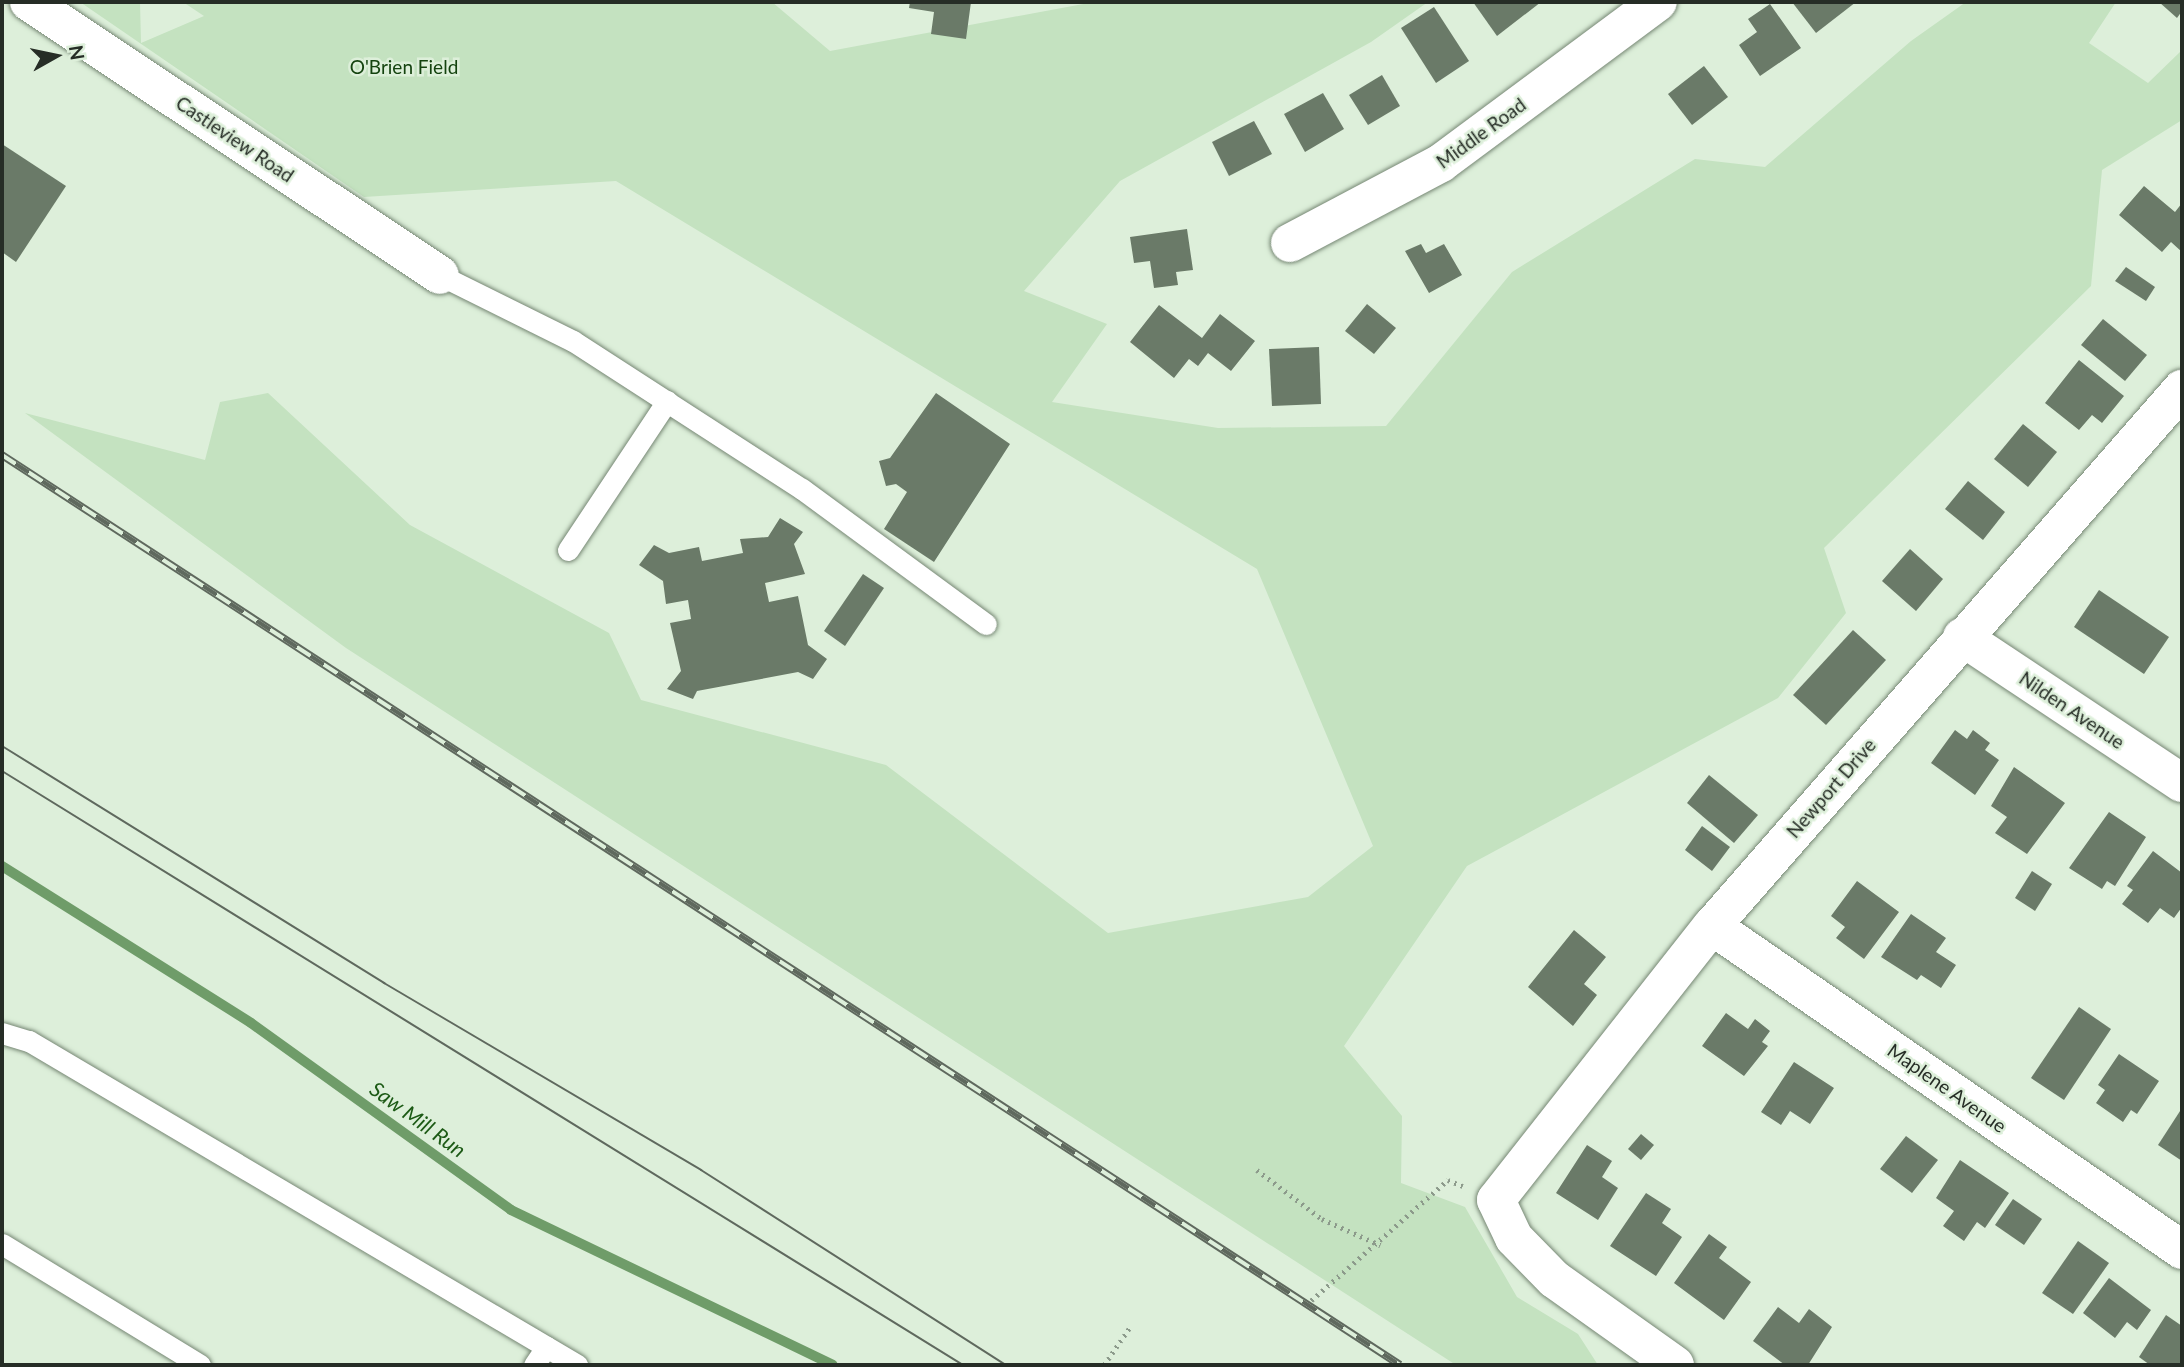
<!DOCTYPE html>
<style>
body{margin:0}
#map{position:relative;width:2184px;height:1367px;overflow:hidden;background:#ddefda;font-family:Lato,sans-serif}
div>[style]{position:absolute}
[style*='--x']{left:calc(var(--x)*1px);top:calc(var(--y)*1px);width:calc(var(--w)*1px);rotate:calc(var(--a)*1deg)}
.green>*{inset:0;background:#c4e2c0}
.stream>*{height:10px;margin:-5px;padding:0 5px;transform-origin:5px;border-radius:5px;background:#6f9c69}
.building>*{inset:0;background:#6a7a68}
.path>*{height:4.5px;margin-top:-2.25px;transform-origin:0;background:repeating-linear-gradient(90deg,#8c9a8b 0 2px,transparent 0 7px)}
.roads{filter:drop-shadow(0 0 2px #768774) drop-shadow(0 0 2px #768774)}
.lane>*{height:21px;margin:-10.5px;padding:0 10.5px;transform-origin:10.5px;border-radius:10.5px;background:#fff}
.street>*{height:38px;margin:-19px;padding:0 19px;transform-origin:19px;border-radius:19px;background:#fff}
.tram>*{height:2px;margin:-1px;padding:0 1px;transform-origin:1px;border-radius:1px;background:#5f695e}
.rail>*{height:8px;margin-top:-4px;transform-origin:0;background:repeating-linear-gradient(90deg,#ddefda 0 16px,#5f695e 0 32px);box-sizing:border-box;border-block:2px solid #5f695e}
span{translate:-50% -50%;white-space:nowrap;text-align:center;line-height:1.15;-webkit-text-stroke:5px #ddefda;paint-order:stroke}
.park-label{font-size:19px;color:#14430f}
.street-label{font-size:19px;color:#262d26}
.water-label{font-size:21px;color:#1c5a15;font-style:italic}
.frame{position:absolute;inset:0;border:4px solid #262d26;pointer-events:none}
.north{position:absolute;left:21px;top:21px;width:70px;height:70px;-webkit-text-stroke:5px #ddefda;paint-order:stroke;rotate:81deg;font-size:19px;font-weight:700;line-height:28px;text-align:center;color:#262d26}
.north::after{content:'';display:block;margin:auto;width:24px;height:32px;background:#262d26;clip-path:polygon(50% 0,100% 100%,50% 72%,0 100%)}
</style>
<div id="map">
<div class="green">
<i style="clip-path:polygon(80px 2px,140px 2px,141px 43px,204px 16px,183px 2px,772px 2px,830px 51px,1094px 2px,1428px 2px,1371px 42px,1120px 181px,1024px 291px,1107px 324px,1052px 402px,1218px 428px,1386px 426px,1512px 272px,1695px 159px,1765px 167px,1911px 41px,1966px 2px,2116px 2px,2089px 43px,2148px 83px,2182px 50px,2182px 120px,2102px 170px,2091px 286px,1824px 548px,1846px 613px,1778px 698px,1467px 866px,1344px 1046px,1402px 1116px,1401px 1183px,1465px 1207px,1517px 1297px,1578px 1334px,1598px 1365px,1456px 1365px,346px 648px,25px 413px,205px 460px,220px 402px,268px 393px,410px 525px,609px 633px,641px 700px,886px 765px,1108px 933px,1308px 897px,1373px 846px,1257px 569px,616px 181px,364px 197px)"></i>
</div>
<div class="stream">
<i style="--x:2;--y:866;--w:294;--a:32.2"></i>
<i style="--x:251;--y:1023;--w:320;--a:35.7"></i>
<i style="--x:511;--y:1210;--w:357;--a:25.7"></i>
</div>
<div class="building">
<i style="clip-path:polygon(910px 2px,971px 2px,966px 39px,931px 34px,934px 12px,909px 8px)"></i>
<i style="clip-path:polygon(1473px 2px,1541px 2px,1497px 36px)"></i>
<i style="clip-path:polygon(1792px 2px,1856px 2px,1816px 33px)"></i>
<i style="clip-path:polygon(2159px 2px,2182px 2px,2182px 11px,2177px 18px)"></i>
<i style="clip-path:polygon(1770px 4px,1801px 48px,1760px 76px,1739px 45px,1757px 32px,1748px 19px)"></i>
<i style="clip-path:polygon(1434px 7px,1469px 61px,1436px 83px,1401px 28px)"></i>
<i style="clip-path:polygon(1704px 66px,1728px 97px,1692px 125px,1668px 94px)"></i>
<i style="clip-path:polygon(1382px 75px,1400px 106px,1368px 125px,1349px 95px)"></i>
<i style="clip-path:polygon(1323px 93px,1344px 129px,1305px 152px,1284px 114px)"></i>
<i style="clip-path:polygon(1254px 121px,1272px 154px,1229px 176px,1212px 142px)"></i>
<i style="clip-path:polygon(2px 144px,66px 186px,16px 262px,2px 252px)"></i>
<i style="clip-path:polygon(2144px 186px,2175px 212px,2182px 203px,2182px 252px,2171px 242px,2162px 252px,2119px 215px)"></i>
<i style="clip-path:polygon(1187px 229px,1193px 270px,1176px 272px,1178px 285px,1154px 288px,1150px 261px,1134px 263px,1130px 237px)"></i>
<i style="clip-path:polygon(1421px 244px,1426px 253px,1444px 244px,1462px 275px,1429px 293px,1405px 251px)"></i>
<i style="clip-path:polygon(2126px 267px,2155px 287px,2146px 301px,2115px 281px)"></i>
<i style="clip-path:polygon(1367px 304px,1396px 328px,1374px 354px,1345px 331px)"></i>
<i style="clip-path:polygon(1159px 305px,1202px 338px,1220px 314px,1255px 341px,1231px 371px,1208px 353px,1198px 366px,1189px 359px,1174px 378px,1130px 342px)"></i>
<i style="clip-path:polygon(2103px 319px,2147px 355px,2125px 381px,2081px 345px)"></i>
<i style="clip-path:polygon(1319px 347px,1321px 404px,1272px 406px,1269px 349px)"></i>
<i style="clip-path:polygon(2079px 360px,2124px 396px,2102px 423px,2092px 415px,2079px 430px,2045px 403px)"></i>
<i style="clip-path:polygon(936px 393px,1010px 444px,934px 562px,884px 529px,907px 492px,896px 484px,886px 486px,879px 461px,890px 458px)"></i>
<i style="clip-path:polygon(2023px 424px,2057px 452px,2028px 487px,1994px 459px)"></i>
<i style="clip-path:polygon(1968px 481px,2005px 512px,1983px 540px,1945px 509px)"></i>
<i style="clip-path:polygon(780px 518px,803px 532px,794px 544px,805px 574px,765px 583px,769px 602px,798px 596px,808px 645px,827px 659px,813px 679px,798px 672px,697px 691px,693px 699px,667px 689px,681px 671px,670px 623px,691px 619px,688px 600px,666px 604px,663px 581px,639px 565px,654px 545px,669px 553px,699px 547px,702px 561px,743px 553px,740px 539px,768px 537px)"></i>
<i style="clip-path:polygon(1910px 549px,1943px 579px,1916px 611px,1882px 581px)"></i>
<i style="clip-path:polygon(863px 574px,884px 588px,845px 646px,824px 631px)"></i>
<i style="clip-path:polygon(2099px 590px,2169px 637px,2144px 674px,2074px 627px)"></i>
<i style="clip-path:polygon(1853px 630px,1886px 660px,1826px 725px,1793px 695px)"></i>
<i style="clip-path:polygon(1955px 730px,1967px 739px,1973px 730px,1990px 743px,1985px 750px,1999px 760px,1975px 795px,1931px 763px)"></i>
<i style="clip-path:polygon(2014px 767px,2065px 803px,2027px 854px,1995px 833px,2007px 817px,1991px 806px)"></i>
<i style="clip-path:polygon(1709px 775px,1758px 815px,1734px 843px,1687px 803px)"></i>
<i style="clip-path:polygon(2109px 812px,2146px 837px,2115px 886px,2107px 881px,2102px 889px,2069px 868px)"></i>
<i style="clip-path:polygon(1702px 826px,1730px 847px,1712px 871px,1685px 850px)"></i>
<i style="clip-path:polygon(2153px 851px,2182px 873px,2182px 907px,2174px 918px,2160px 908px,2148px 923px,2122px 904px,2133px 890px,2127px 886px)"></i>
<i style="clip-path:polygon(2032px 871px,2052px 884px,2035px 911px,2015px 898px)"></i>
<i style="clip-path:polygon(1857px 881px,1899px 912px,1864px 959px,1836px 938px,1845px 927px,1831px 916px)"></i>
<i style="clip-path:polygon(1911px 914px,1946px 938px,1936px 952px,1956px 965px,1941px 988px,1921px 975px,1917px 980px,1881px 957px)"></i>
<i style="clip-path:polygon(1574px 930px,1606px 957px,1584px 984px,1597px 995px,1573px 1026px,1528px 987px)"></i>
<i style="clip-path:polygon(2079px 1007px,2111px 1029px,2064px 1100px,2031px 1078px)"></i>
<i style="clip-path:polygon(1726px 1013px,1748px 1029px,1755px 1019px,1770px 1031px,1762px 1042px,1768px 1046px,1744px 1076px,1702px 1046px)"></i>
<i style="clip-path:polygon(2119px 1054px,2159px 1081px,2137px 1114px,2131px 1110px,2123px 1122px,2096px 1103px,2105px 1090px,2098px 1085px)"></i>
<i style="clip-path:polygon(1794px 1062px,1834px 1088px,1810px 1124px,1790px 1111px,1781px 1125px,1761px 1112px)"></i>
<i style="clip-path:polygon(2182px 1108px,2182px 1161px,2158px 1145px)"></i>
<i style="clip-path:polygon(1641px 1134px,1654px 1145px,1641px 1160px,1628px 1149px)"></i>
<i style="clip-path:polygon(1906px 1136px,1938px 1160px,1912px 1193px,1880px 1169px)"></i>
<i style="clip-path:polygon(1587px 1145px,1612px 1161px,1602px 1177px,1618px 1188px,1598px 1220px,1556px 1193px)"></i>
<i style="clip-path:polygon(1960px 1160px,2009px 1193px,1985px 1228px,1977px 1222px,1964px 1241px,1943px 1226px,1954px 1211px,1936px 1198px)"></i>
<i style="clip-path:polygon(1646px 1193px,1671px 1209px,1662px 1223px,1682px 1237px,1656px 1276px,1610px 1246px)"></i>
<i style="clip-path:polygon(2013px 1199px,2042px 1219px,2024px 1245px,1995px 1225px)"></i>
<i style="clip-path:polygon(1709px 1234px,1727px 1247px,1719px 1258px,1751px 1282px,1724px 1320px,1674px 1283px)"></i>
<i style="clip-path:polygon(2078px 1241px,2109px 1263px,2073px 1314px,2042px 1293px)"></i>
<i style="clip-path:polygon(2109px 1278px,2151px 1310px,2137px 1330px,2127px 1322px,2115px 1338px,2083px 1313px)"></i>
<i style="clip-path:polygon(1778px 1307px,1799px 1323px,1809px 1309px,1832px 1327px,1808px 1365px,1785px 1365px,1753px 1341px)"></i>
<i style="clip-path:polygon(2166px 1315px,2182px 1326px,2182px 1365px,2150px 1365px,2139px 1357px)"></i>
</div>
<div class="path">
<i style="--x:1257;--y:1170;--w:81;--a:37"></i>
<i style="--x:1322;--y:1219;--w:64;--a:24.1"></i>
<i style="--x:1306;--y:1305;--w:189;--a:-41.4"></i>
<i style="--x:1448;--y:1180;--w:16;--a:22"></i>
<i style="--x:1104;--y:1365;--w:46;--a:-55.6"></i>
</div>
<div class="roads">
<div class="lane">
<i style="--x:440;--y:275;--w:148;--a:26.4"></i>
<i style="--x:573;--y:341;--w:273;--a:32.9"></i>
<i style="--x:802;--y:489;--w:228;--a:36.3"></i>
<i style="--x:568;--y:550;--w:179;--a:-56.4"></i>
<i style="--x:2;--y:1033;--w:28;--a:17"></i>
<i style="--x:29;--y:1041;--w:637;--a:30.59"></i>
<i style="--x:2;--y:1244;--w:232;--a:31.4"></i>
<i style="--x:534;--y:1365;--w:22;--a:-56"></i>
</div>
<div class="street">
<i style="--x:29;--y:2;--w:493;--a:33.6"></i>
<i style="--x:1290;--y:243;--w:171;--a:-27.9"></i>
<i style="--x:1441;--y:163;--w:270;--a:-36.6"></i>
<i style="--x:1962;--y:637;--w:264;--a:33.6"></i>
<i style="--x:1712;--y:926;--w:571;--a:34.58"></i>
<i style="--x:1675;--y:1365;--w:148;--a:-144.6"></i>
<i style="--x:1554;--y:1279;--w:57;--a:-134.3"></i>
<i style="--x:1514;--y:1238;--w:42;--a:-115.3"></i>
<i style="--x:1496;--y:1200;--w:349;--a:-51.8"></i>
<i style="--x:1712;--y:926;--w:714;--a:-48.81"></i>
</div>
</div>
<div class="tram">
<i style="--x:2;--y:746;--w:450;--a:31.8"></i>
<i style="--x:384;--y:983;--w:368;--a:30.5"></i>
<i style="--x:701;--y:1170;--w:362;--a:32.6"></i>
<i style="--x:2;--y:771;--w:1130;--a:31.72"></i>
</div>
<div class="rail">
<i style="--x:2;--y:455;--w:1668;--a:33.06"></i>
</div>
<div class="park-label">
<span style="left:404px;top:67px">O'Brien Field</span>
</div>
<div class="street-label">
<span style="left:1481px;top:133px;rotate:-36deg">Middle Road</span>
<span style="left:235px;top:139px;rotate:34deg">Castleview Road</span>
<span style="left:2072px;top:710px;rotate:34deg">Nilden Avenue</span>
<span style="left:1831px;top:788px;rotate:-49deg">Newport Drive</span>
<span style="left:1947px;top:1088px;rotate:35deg">Maplene Avenue</span>
</div>
<div class="water-label">
<span style="left:418px;top:1119px;rotate:36deg">Saw Mill Run</span>
</div>
<div class="frame"></div>
<div class="north">N</div>
</div>
